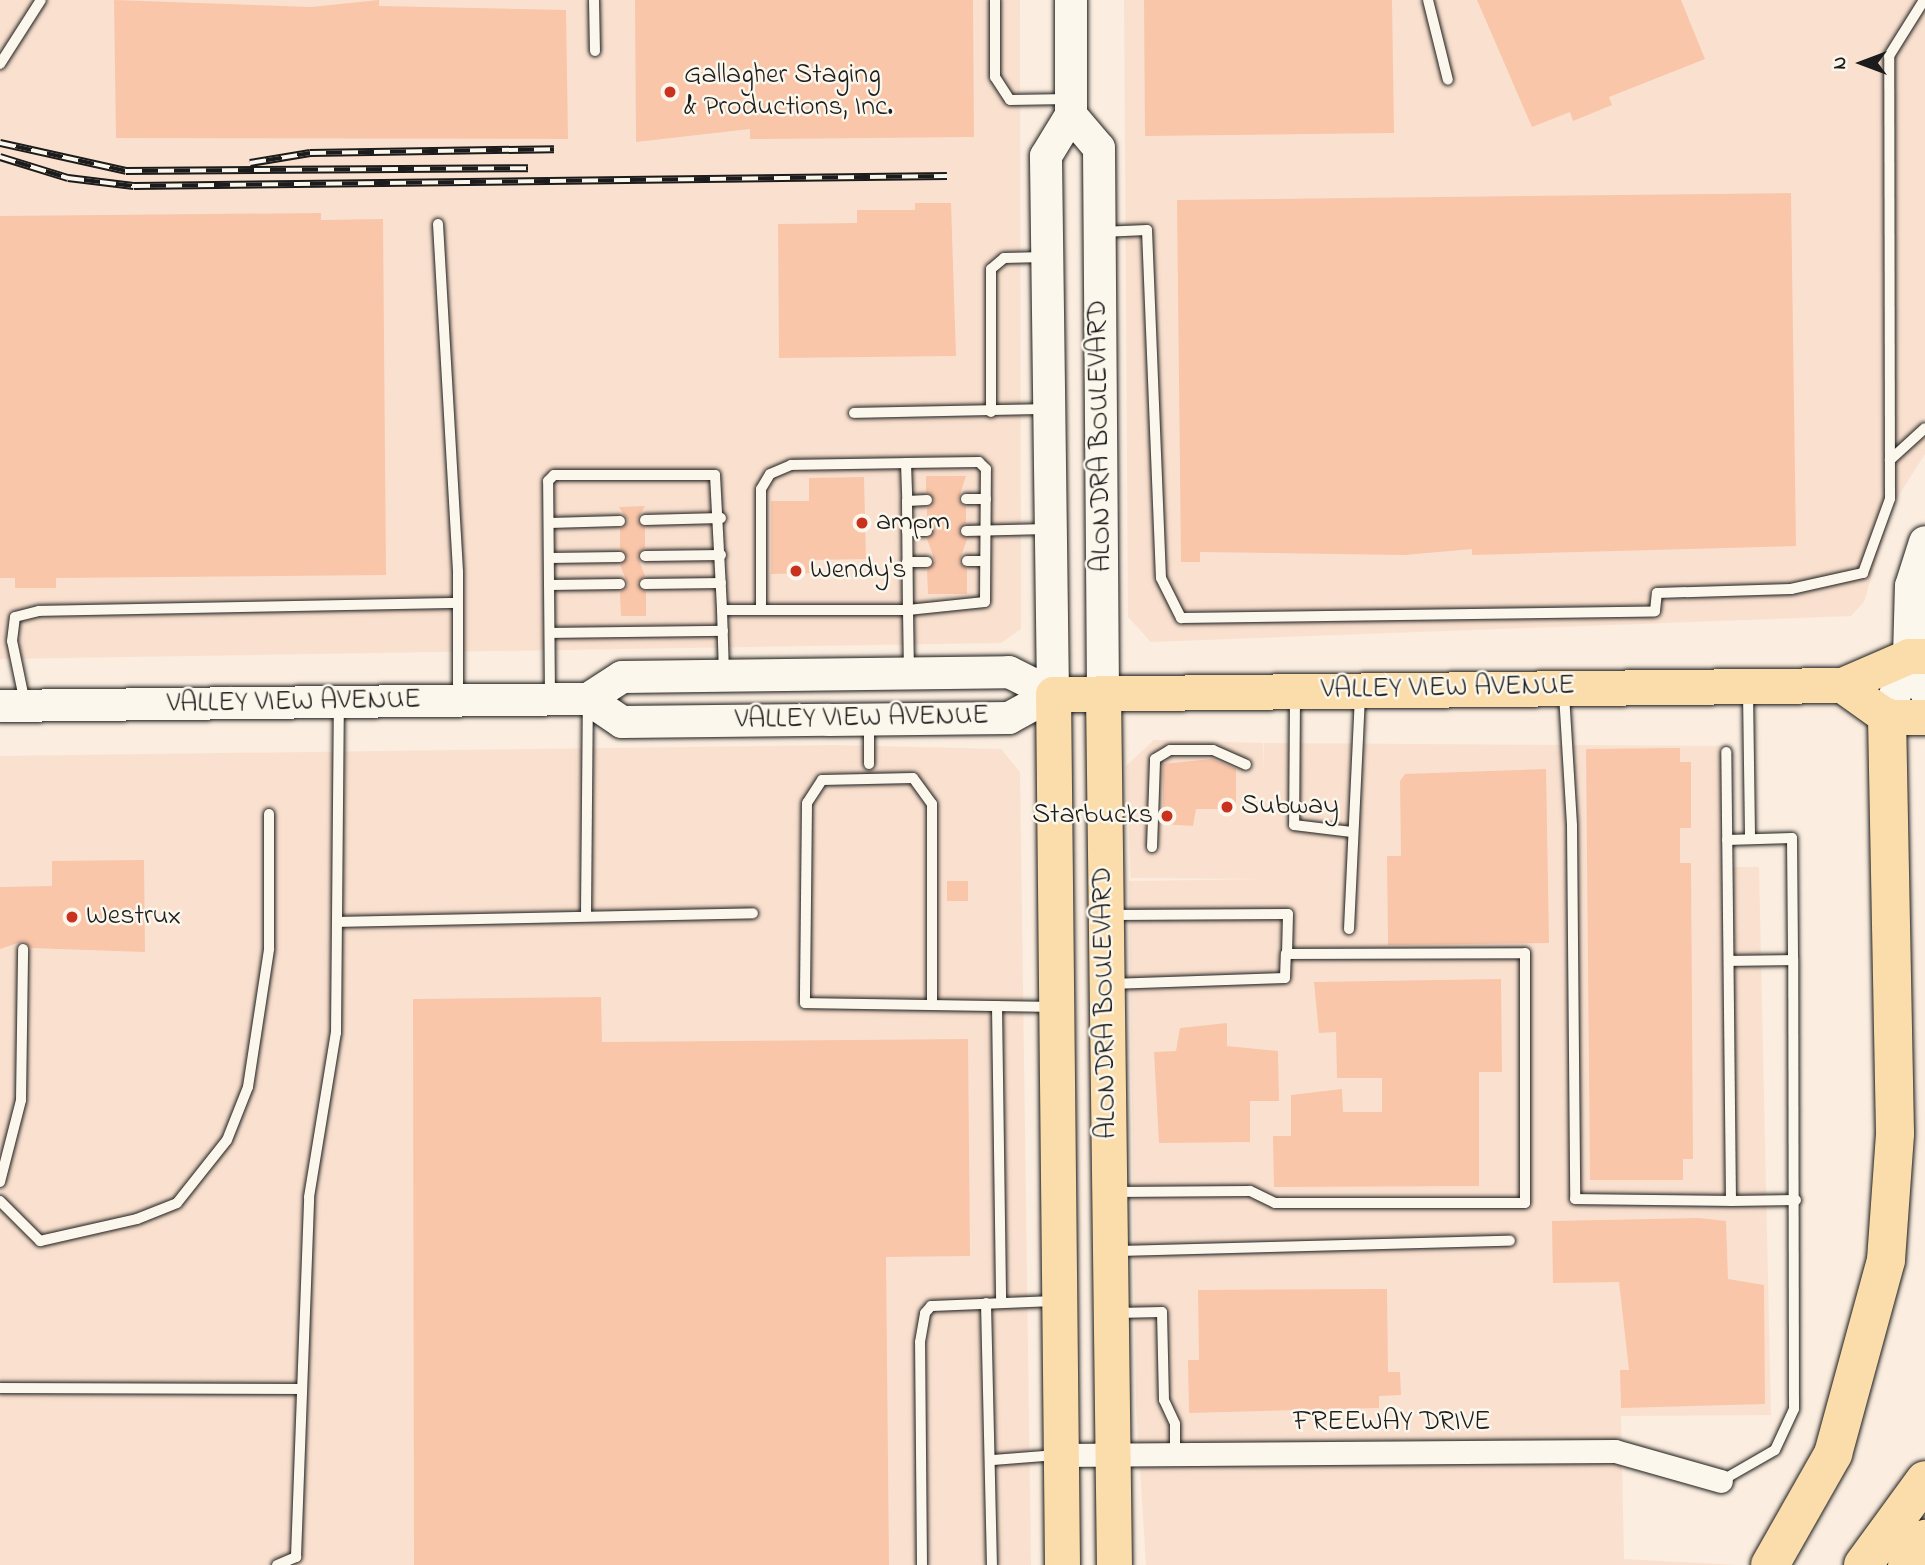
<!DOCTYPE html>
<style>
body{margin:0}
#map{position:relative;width:1925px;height:1565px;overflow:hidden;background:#fbeddf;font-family:"Indie Flower",sans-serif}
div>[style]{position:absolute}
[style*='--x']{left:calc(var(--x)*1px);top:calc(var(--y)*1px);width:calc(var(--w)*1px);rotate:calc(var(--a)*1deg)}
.built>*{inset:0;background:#fae1cf}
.building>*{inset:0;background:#f9c6aa}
.roads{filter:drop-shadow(0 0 2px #1c1c1c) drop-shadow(0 0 2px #1c1c1c)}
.lane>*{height:10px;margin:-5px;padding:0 5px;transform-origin:5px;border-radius:5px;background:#fbf7ec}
.street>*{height:23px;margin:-11.5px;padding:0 11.5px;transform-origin:11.5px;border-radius:11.5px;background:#fbf7ec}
.secondary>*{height:32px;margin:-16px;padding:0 16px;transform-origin:16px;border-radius:16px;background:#fbf7ec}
.primary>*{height:35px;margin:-17.5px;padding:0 17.5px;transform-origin:17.5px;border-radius:17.5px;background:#fbddab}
.highway>*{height:38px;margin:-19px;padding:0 19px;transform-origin:19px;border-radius:19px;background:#fbddab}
.rail>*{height:8px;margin-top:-4px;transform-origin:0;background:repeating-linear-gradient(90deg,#fbf7ec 0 16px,#1c1c1c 0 32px);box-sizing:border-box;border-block:2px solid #1c1c1c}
.dots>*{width:19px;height:19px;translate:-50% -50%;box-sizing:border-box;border:4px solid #fbf7ec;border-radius:50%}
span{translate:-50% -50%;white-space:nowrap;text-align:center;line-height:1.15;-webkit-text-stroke:5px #fbf7ec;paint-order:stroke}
.poi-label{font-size:28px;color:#1c1c1c}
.left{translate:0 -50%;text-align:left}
.right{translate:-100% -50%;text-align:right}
.street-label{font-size:28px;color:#1c1c1c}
.north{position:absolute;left:1827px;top:28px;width:70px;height:70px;-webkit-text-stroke:5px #fbf7ec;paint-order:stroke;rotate:270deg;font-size:19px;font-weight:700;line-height:28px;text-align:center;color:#1c1c1c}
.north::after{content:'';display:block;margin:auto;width:24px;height:32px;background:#1c1c1c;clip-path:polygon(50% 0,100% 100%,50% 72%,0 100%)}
</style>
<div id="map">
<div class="built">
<i style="clip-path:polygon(0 0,1020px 0,1021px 629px,1001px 643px,0 659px)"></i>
<i style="clip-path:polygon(1124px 0,1925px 0,1925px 454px,1892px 506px,1864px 602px,1851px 616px,1151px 642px,1128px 617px)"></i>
<i style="clip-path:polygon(1154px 740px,1263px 743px,1264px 771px,1264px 743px,1732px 746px,1731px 867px,1759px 867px,1771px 1415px,1621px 1416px,1624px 1559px,1737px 1565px,1146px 1565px,1136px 1405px,1129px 881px,1265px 879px,1131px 878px,1126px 766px)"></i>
<i style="clip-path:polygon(834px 745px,1001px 749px,1020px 772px,1031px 1565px,0 1565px,0 756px)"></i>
</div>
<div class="building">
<i style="clip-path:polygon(114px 0,311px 7px,379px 0,379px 6px,566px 10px,568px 139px,116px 138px)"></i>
<i style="clip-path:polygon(635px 0,973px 0,974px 137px,750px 139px,750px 129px,636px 142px)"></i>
<i style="clip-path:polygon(1144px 0,1392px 0,1394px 133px,1145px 136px)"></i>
<i style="clip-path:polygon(1477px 0,1681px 0,1705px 59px,1609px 97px,1612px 105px,1573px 121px,1570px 112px,1532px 127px)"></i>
<i style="clip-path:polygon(1791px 193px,1796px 546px,1472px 555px,1472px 549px,1405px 555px,1200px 552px,1200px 562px,1181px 562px,1177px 200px)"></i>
<i style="clip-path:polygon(915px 203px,951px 203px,956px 356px,779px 358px,778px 224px,857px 223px,857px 210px,915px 210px)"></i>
<i style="clip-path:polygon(321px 213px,321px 220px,383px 219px,386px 575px,56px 578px,56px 588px,15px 588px,15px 578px,0 578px,0 216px)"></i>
<i style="clip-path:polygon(926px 476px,966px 476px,958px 500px,966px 507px,966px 523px,958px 531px,967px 539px,959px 562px,967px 569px,967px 594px,928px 594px,927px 570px,935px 561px,927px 539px,935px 530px,927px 523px,927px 508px,935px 500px,926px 492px)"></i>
<i style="clip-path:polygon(864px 477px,866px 559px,815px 560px,816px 573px,771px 574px,771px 501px,809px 501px,809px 478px)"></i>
<i style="clip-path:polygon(645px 506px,637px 520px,645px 528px,645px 548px,637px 555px,645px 576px,637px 583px,646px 592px,646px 616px,621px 616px,620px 592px,628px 585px,620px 565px,628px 558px,620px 549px,620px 529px,628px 521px,619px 507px)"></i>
<i style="clip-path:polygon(1680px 748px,1680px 762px,1691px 762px,1691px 828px,1680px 828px,1680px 863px,1691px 863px,1693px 1159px,1683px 1159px,1683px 1180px,1590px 1180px,1586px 749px)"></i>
<i style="clip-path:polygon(1212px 759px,1236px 769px,1236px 809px,1196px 809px,1193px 826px,1163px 824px,1163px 764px)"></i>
<i style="clip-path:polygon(1546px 769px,1549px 943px,1388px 945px,1387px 856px,1401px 856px,1400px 781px,1405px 774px)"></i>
<i style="clip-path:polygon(144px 860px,145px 952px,31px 948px,24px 941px,0 949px,0 887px,52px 886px,52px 861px)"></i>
<i style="clip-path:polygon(947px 881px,968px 881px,968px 901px,947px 901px)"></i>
<i style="clip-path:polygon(1501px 979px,1502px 1072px,1479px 1072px,1479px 1186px,1274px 1187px,1273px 1136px,1291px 1136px,1291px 1095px,1342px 1089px,1343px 1112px,1382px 1112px,1382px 1078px,1337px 1078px,1336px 1032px,1319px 1033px,1314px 982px)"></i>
<i style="clip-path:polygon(601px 997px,602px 1042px,968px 1039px,970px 1256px,886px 1257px,889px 1565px,414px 1565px,413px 999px)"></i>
<i style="clip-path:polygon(1227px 1023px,1227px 1046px,1278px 1051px,1279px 1101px,1250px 1101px,1250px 1142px,1159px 1143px,1154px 1052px,1176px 1051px,1180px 1028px)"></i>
<i style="clip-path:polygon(1699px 1218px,1726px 1221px,1728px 1279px,1764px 1285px,1765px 1404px,1621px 1408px,1620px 1370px,1629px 1370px,1619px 1282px,1553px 1283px,1552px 1221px)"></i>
<i style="clip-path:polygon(1387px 1289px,1388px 1372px,1400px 1372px,1401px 1395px,1379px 1396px,1379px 1408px,1189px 1413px,1188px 1360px,1199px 1360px,1198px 1290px)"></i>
</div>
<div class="roads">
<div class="lane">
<i style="--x:594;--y:0;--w:51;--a:88.9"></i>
<i style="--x:995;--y:0;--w:77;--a:90"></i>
<i style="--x:995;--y:77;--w:27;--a:57"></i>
<i style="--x:1010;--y:100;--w:59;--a:-1"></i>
<i style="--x:1428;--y:0;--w:82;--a:76"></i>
<i style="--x:0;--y:64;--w:76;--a:-57.4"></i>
<i style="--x:438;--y:224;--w:349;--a:86.7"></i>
<i style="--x:458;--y:572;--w:126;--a:90"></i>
<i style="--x:1101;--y:232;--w:46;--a:-2.5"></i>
<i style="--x:1147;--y:230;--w:348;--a:87.7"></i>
<i style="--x:1161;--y:578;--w:45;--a:63.4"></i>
<i style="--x:1181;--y:618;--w:474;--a:-0.8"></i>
<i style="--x:1655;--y:611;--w:18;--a:-84"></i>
<i style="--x:1657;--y:593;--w:134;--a:-1.7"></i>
<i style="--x:1791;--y:589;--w:74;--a:-12.5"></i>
<i style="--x:1863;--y:573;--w:79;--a:-70"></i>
<i style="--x:1890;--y:499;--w:443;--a:-90.1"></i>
<i style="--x:1889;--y:56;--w:66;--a:-58"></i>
<i style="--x:991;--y:412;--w:143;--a:-90"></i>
<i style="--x:991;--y:269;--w:17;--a:-40"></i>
<i style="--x:1004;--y:258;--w:40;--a:-1.4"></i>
<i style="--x:854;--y:413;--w:192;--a:-1.2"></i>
<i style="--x:1890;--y:460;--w:47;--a:-42.4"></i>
<i style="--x:966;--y:499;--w:20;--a:0"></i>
<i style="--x:907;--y:501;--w:20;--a:-3"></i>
<i style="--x:645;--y:520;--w:76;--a:-1.5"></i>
<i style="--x:549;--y:523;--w:71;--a:-1.6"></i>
<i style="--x:907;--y:531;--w:20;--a:0"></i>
<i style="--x:966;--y:531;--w:82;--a:-1.4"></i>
<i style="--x:645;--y:556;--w:76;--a:-0.8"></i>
<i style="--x:549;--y:558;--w:71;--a:-0.8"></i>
<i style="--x:967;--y:561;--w:18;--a:0"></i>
<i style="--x:907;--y:562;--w:20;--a:0"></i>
<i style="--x:645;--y:584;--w:76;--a:-0.8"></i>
<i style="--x:549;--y:585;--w:71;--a:-0.8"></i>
<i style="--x:722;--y:610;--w:63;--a:88.2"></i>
<i style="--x:761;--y:610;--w:121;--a:-90"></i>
<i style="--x:761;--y:489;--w:17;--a:-59"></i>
<i style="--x:770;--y:474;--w:23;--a:-23"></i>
<i style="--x:791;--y:465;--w:115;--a:-1"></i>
<i style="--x:550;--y:633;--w:173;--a:-0.7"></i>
<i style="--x:1748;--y:692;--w:147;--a:89.2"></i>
<i style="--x:1564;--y:694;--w:132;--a:86.5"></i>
<i style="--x:1572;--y:826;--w:373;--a:89.5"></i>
<i style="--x:1575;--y:1199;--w:156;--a:0.7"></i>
<i style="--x:1731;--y:1201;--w:449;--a:-90.6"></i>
<i style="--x:550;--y:697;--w:216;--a:-90.5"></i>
<i style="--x:548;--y:481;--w:8;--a:-45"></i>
<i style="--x:554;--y:475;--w:161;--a:0"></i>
<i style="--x:715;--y:475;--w:135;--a:87"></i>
<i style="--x:722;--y:610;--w:186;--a:0"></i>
<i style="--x:908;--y:610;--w:77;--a:-5.9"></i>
<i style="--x:985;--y:602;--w:133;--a:-89.6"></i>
<i style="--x:986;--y:469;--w:10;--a:-135"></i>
<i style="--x:979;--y:462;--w:73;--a:179.2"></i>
<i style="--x:906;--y:463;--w:38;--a:88"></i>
<i style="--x:907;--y:501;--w:109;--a:89.5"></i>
<i style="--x:908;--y:610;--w:61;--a:89.1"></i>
<i style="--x:1295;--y:697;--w:128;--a:90.4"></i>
<i style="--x:1294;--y:825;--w:58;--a:6.9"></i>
<i style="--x:25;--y:703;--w:63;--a:-101.8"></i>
<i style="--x:12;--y:641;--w:24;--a:-83"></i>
<i style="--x:15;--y:617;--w:25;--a:-14"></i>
<i style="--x:39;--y:611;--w:419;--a:-1.1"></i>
<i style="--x:869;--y:729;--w:35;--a:90"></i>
<i style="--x:1727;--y:840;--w:65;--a:-1.8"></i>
<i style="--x:1792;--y:838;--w:122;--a:89.5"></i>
<i style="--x:1152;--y:847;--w:88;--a:-88"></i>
<i style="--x:1155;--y:759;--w:17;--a:-31"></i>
<i style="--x:1170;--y:750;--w:43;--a:0"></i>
<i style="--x:1213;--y:750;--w:36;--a:24"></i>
<i style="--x:586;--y:915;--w:210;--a:-89.5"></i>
<i style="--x:1112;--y:915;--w:176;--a:-0.3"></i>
<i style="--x:1288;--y:914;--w:40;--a:91.4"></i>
<i style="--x:339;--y:922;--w:414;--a:-1.2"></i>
<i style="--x:1349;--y:929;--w:232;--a:-87.3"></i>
<i style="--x:1110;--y:984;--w:175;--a:-2"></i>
<i style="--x:1285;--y:978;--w:24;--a:-88"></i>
<i style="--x:1286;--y:954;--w:239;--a:-0.2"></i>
<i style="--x:1525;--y:953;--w:250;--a:90"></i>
<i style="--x:1525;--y:1203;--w:250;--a:180"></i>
<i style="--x:1275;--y:1203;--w:28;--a:-154"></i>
<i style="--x:1250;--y:1191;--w:135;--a:179.6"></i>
<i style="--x:932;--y:1005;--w:201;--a:-90"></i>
<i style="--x:932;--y:804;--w:32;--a:-126"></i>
<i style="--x:913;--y:778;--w:91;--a:178.7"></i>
<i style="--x:822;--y:780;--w:27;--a:123"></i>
<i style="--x:807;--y:803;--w:200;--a:90.6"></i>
<i style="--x:805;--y:1003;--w:248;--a:0.9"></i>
<i style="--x:997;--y:1006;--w:297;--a:89.2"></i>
<i style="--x:0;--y:1182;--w:85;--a:-75.6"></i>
<i style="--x:21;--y:1100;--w:151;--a:-89.2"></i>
<i style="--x:0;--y:1201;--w:57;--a:45"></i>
<i style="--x:40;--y:1241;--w:99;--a:-12.8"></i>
<i style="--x:137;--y:1219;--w:43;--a:-21.8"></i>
<i style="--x:177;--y:1203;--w:80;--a:-51.6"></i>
<i style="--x:227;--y:1140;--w:57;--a:-68.4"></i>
<i style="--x:248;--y:1087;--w:140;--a:-81.3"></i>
<i style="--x:269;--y:949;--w:135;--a:-90"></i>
<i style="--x:1731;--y:1201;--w:65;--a:-0.9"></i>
<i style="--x:1115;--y:1251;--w:395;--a:-1.5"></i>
<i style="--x:986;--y:1303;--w:262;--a:88.7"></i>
<i style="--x:1116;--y:1313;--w:46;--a:-1.2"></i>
<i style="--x:1162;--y:1312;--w:88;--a:88.7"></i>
<i style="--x:1164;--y:1400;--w:26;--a:65"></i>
<i style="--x:1175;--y:1424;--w:31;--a:90"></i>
<i style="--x:0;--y:1388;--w:300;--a:0.2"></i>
<i style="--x:993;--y:1460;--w:64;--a:-4.5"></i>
<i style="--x:1721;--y:1481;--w:62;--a:-29.9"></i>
<i style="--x:1775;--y:1450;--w:45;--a:-65.1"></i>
<i style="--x:1794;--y:1409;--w:449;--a:-90.1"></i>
<i style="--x:1793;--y:960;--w:64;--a:179.1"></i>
<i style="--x:277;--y:1565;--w:21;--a:-23"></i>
<i style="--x:296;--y:1557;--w:360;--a:-87.9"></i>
<i style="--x:309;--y:1197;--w:166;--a:-80.7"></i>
<i style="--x:336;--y:1033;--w:328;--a:-89.5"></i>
<i style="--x:922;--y:1565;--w:223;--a:-90.5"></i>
<i style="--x:920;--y:1342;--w:29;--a:-80"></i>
<i style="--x:925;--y:1313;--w:9;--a:-49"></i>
<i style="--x:931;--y:1306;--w:124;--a:-2.3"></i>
</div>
<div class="street">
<i style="--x:1059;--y:1455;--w:556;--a:-0.41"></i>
<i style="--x:1615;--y:1451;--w:110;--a:15.8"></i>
</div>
<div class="secondary">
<i style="--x:1071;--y:115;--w:43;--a:49.7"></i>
<i style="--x:1099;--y:148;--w:545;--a:89.58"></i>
<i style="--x:1909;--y:656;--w:38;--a:65"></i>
<i style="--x:1053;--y:694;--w:538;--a:-90.75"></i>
<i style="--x:1046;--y:156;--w:48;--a:-58.6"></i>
<i style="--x:1071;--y:115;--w:115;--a:-90"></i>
<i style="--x:588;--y:699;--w:41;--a:34.1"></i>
<i style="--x:622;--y:722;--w:207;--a:-0.6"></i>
<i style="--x:829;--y:720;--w:180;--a:-0.6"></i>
<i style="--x:1009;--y:718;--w:50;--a:-28.6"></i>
<i style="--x:0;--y:706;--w:588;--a:-0.68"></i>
<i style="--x:588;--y:699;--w:40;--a:-32.9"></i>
<i style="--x:622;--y:677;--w:387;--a:-0.7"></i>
<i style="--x:1009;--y:672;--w:49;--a:26.6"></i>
<i style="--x:1887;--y:717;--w:65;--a:-70.2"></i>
<i style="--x:1909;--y:656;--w:70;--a:-88.4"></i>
<i style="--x:1911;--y:586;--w:46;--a:-72.3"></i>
</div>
<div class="primary">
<i style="--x:1842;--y:685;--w:55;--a:35.4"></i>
<i style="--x:1887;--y:717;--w:38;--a:0"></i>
<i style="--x:1103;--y:693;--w:872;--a:89.28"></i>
<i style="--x:1062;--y:1565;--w:871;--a:-90.59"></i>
<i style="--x:1053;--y:694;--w:789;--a:-0.65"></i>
<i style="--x:1842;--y:685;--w:73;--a:-23.4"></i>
<i style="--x:1909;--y:656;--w:16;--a:0"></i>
</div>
<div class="highway">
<i style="--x:1770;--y:1565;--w:128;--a:-60.4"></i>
<i style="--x:1833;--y:1454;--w:201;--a:-74.7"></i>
<i style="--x:1886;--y:1260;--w:127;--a:-85.9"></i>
<i style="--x:1895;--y:1133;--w:416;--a:-91.1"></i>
<i style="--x:1863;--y:1565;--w:105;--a:-53.9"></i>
<i style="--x:1907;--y:1565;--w:32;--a:-55"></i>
</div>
</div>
<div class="rail">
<i style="--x:0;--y:143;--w:129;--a:12.5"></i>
<i style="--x:126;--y:171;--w:402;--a:-0.4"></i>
<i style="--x:0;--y:157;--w:71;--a:17.2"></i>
<i style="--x:68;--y:178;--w:66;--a:6.9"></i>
<i style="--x:134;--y:186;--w:813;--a:-0.7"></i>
<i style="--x:250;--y:163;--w:61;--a:-9.5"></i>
<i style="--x:310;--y:153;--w:244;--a:-0.9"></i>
</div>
<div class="dots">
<i style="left:670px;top:92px;background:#c8321e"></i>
<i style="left:862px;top:523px;background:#c8321e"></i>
<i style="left:796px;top:571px;background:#c8321e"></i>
<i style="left:1227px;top:807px;background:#c8321e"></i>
<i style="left:1167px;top:816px;background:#c8321e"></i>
<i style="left:72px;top:917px;background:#c8321e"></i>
</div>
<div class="poi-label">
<span class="left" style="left:684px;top:92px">Gallagher Staging<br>&amp; Productions, Inc.</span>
<span class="left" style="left:876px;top:523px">ampm</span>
<span class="left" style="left:810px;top:571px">Wendy's</span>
<span class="left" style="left:1241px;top:807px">Subway</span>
<span class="right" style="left:1153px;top:816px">Starbucks</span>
<span class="left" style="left:86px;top:917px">Westrux</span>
</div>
<div class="street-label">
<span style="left:1101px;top:436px;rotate:-91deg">ALONDRA BOULEVARD</span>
<span style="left:1448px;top:689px;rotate:-1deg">VALLEY VIEW AVENUE</span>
<span style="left:294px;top:703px;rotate:-1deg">VALLEY VIEW AVENUE</span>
<span style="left:862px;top:719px;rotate:-1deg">VALLEY VIEW AVENUE</span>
<span style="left:1106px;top:1003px;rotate:-91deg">ALONDRA BOULEVARD</span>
<span style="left:1392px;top:1423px">FREEWAY DRIVE</span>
</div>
<div class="north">N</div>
</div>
